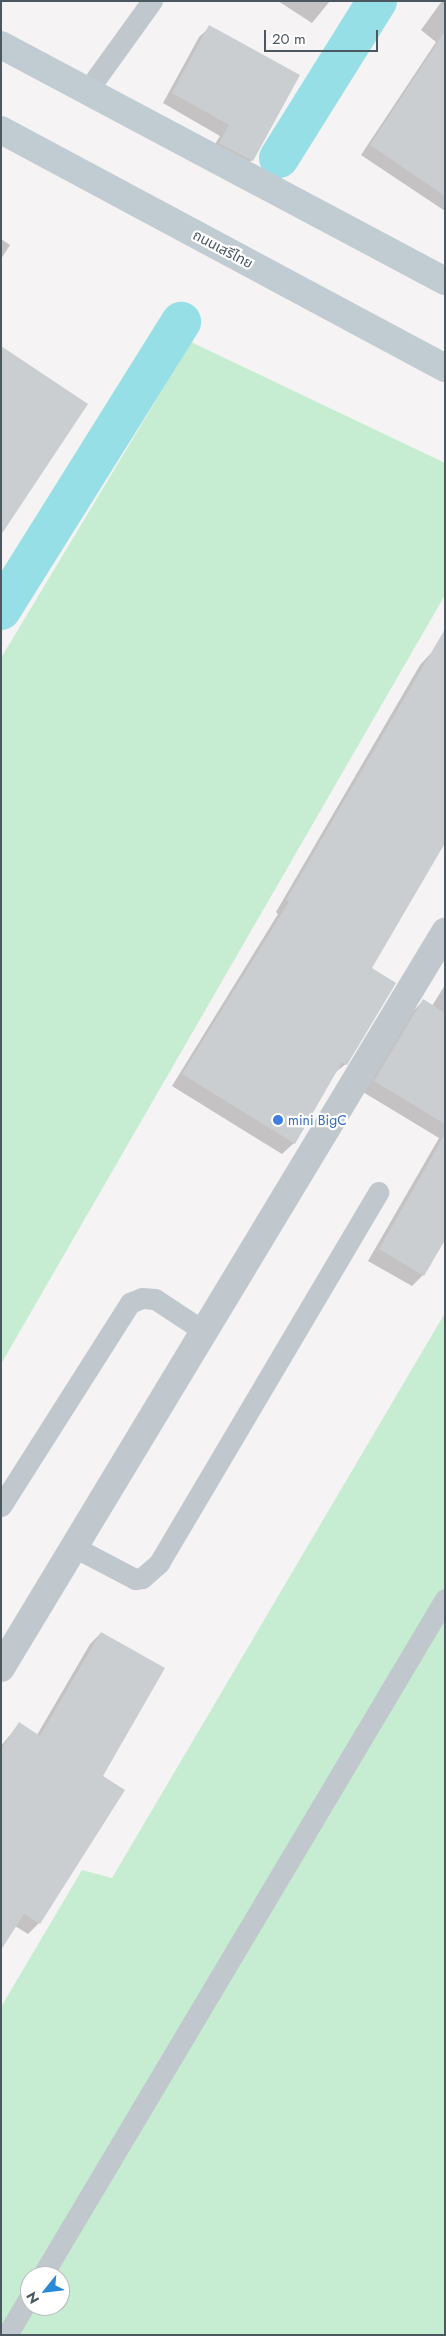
<!DOCTYPE html>
<meta charset="utf-8">
<style>
body{margin:0}
#map{position:relative;width:446px;height:2336px;overflow:hidden;background:#f5f3f3;font-family:Jost,"Noto Sans Thai",sans-serif}
div>[style]{position:absolute}
[style*='--x']{left:calc(var(--x)*1px);top:calc(var(--y)*1px);width:calc(var(--w)*1px);rotate:calc(var(--a)*1deg)}
.green>*{inset:0;background:#c6edd1}
.shadow>*{inset:0;background:#0003}
.canal>*{height:40px;margin:-20px;padding:0 20px;transform-origin:20px;border-radius:20px;background:#97dfe6}
.building>*{inset:0;background:#caced1}
.lane>*{height:21px;margin:-10.5px;padding:0 10.5px;transform-origin:10.5px;border-radius:10.5px;background:#c0c8ce}
.street>*{height:28px;margin:-14px;padding:0 14px;transform-origin:14px;border-radius:14px;background:#c0c8ce}
.secondary>*{height:28px;margin:-14px;padding:0 14px;transform-origin:14px;border-radius:14px;background:#c0cbd2}
.dots>*{width:14px;height:14px;translate:-50% -50%;box-sizing:border-box;border:2px solid #fff;border-radius:50%}
span{translate:-50% -50%;white-space:nowrap;text-align:center;line-height:1.15;-webkit-text-stroke:4.5px #fff;paint-order:stroke}
.street-label{font-size:14px;color:#4c585f}
.shop-label{font-size:14px;color:#366cbe}
.left{translate:0 -50%;text-align:left}
.frame{position:absolute;inset:0;border:2px solid #4c585f;pointer-events:none}
.north{position:absolute;left:20px;top:2266px;width:50px;height:50px;box-sizing:border-box;background:#fff;border:1px solid #b7bcbf;border-radius:50%;rotate:241deg;font-size:14px;font-weight:700;line-height:20px;text-align:center;color:#4c585f}
.north::after{content:'';display:block;margin:auto;width:18px;height:22px;background:#2a8ad7;clip-path:polygon(50% 0,100% 100%,50% 72%,0 100%)}
.scale{position:absolute;left:264px;top:30px;width:114px;height:22px;box-sizing:border-box;border:2px solid #4c585f;border-top:0;padding-left:6px;font-size:15px;line-height:18px;white-space:nowrap;color:#4c585f;-webkit-text-stroke:4px #fff;paint-order:stroke}
</style>
<div id="map">
<div class="green">
<i style="clip-path:polygon(191px 342px,445px 463px,445px 595px,1px 1364px,1px 658px)"></i>
<i style="clip-path:polygon(evenodd,445px 1313px,445px 2335px,1px 2335px,1px 2007px,82px 1870px,112px 1878px,445px 1313px,30px 2276px,60px 2276px,60px 2306px,30px 2306px,30px 2276px)"></i>
</div>
<div class="shadow">
<i style="clip-path:polygon(278px 1px,330px 1px,312px 23px)"></i>
<i style="clip-path:polygon(442px 1px,445px 1px,445px 211px,361px 155px,436px 42px,421px 30px)"></i>
<i style="clip-path:polygon(210px 27px,298px 76px,252px 160px,241px 171px,209px 154px,220px 136px,163px 103px,199px 37px)"></i>
<i style="clip-path:polygon(1px 239px,10px 245px,1px 259px)"></i>
<i style="clip-path:polygon(431px 653px,370px 969px,346px 1064px,333px 1074px,294px 1143px,282px 1154px,172px 1086px,278px 914px,276px 912px,420px 665px)"></i>
<i style="clip-path:polygon(445px 985px,445px 1237px,423px 1275px,412px 1286px,368px 1261px,439px 1138px,363px 1092px,412px 1012px,423px 1001px,432px 1006px)"></i>
<i style="clip-path:polygon(101px 1633px,101px 1776px,39px 1923px,28px 1934px,15px 1926px,1px 1948px,1px 1746px,19px 1724px,37px 1735px,90px 1644px)"></i>
</div>
<div class="canal">
<i style="--x:279;--y:158;--w:185;--a:-58"></i>
<i style="--x:1;--y:610;--w:340;--a:-58"></i>
</div>
<div class="building">
<i style="clip-path:polygon(209px 25px,300px 75px,253px 161px,219px 143px,229px 125px,172px 93px)"></i>
<i style="clip-path:polygon(445px 31px,445px 196px,370px 145px)"></i>
<i style="clip-path:polygon(1px 346px,88px 404px,1px 535px)"></i>
<i style="clip-path:polygon(445px 629px,445px 843px,372px 968px,396px 983px,347px 1065px,342px 1062px,295px 1144px,182px 1074px,289px 902px,286px 900px)"></i>
<i style="clip-path:polygon(423px 999px,445px 1013px,445px 1124px,374px 1081px)"></i>
<i style="clip-path:polygon(445px 1134px,445px 1240px,424px 1276px,379px 1249px)"></i>
<i style="clip-path:polygon(101px 1632px,165px 1668px,103px 1776px,125px 1790px,40px 1924px,24px 1914px,1px 1950px,1px 1750px,19px 1722px,40px 1736px)"></i>
</div>
<div class="lane">
<i style="--x:87;--y:91;--w:111;--a:-54.2"></i>
<i style="--x:1;--y:1506;--w:241;--a:-57.6"></i>
<i style="--x:130;--y:1303;--w:13;--a:-23"></i>
<i style="--x:142;--y:1298;--w:13;--a:4"></i>
<i style="--x:155;--y:1299;--w:60;--a:33.4"></i>
<i style="--x:74;--y:1547;--w:69;--a:27.7"></i>
<i style="--x:135;--y:1579;--w:7;--a:-8"></i>
<i style="--x:142;--y:1578;--w:23;--a:-41"></i>
<i style="--x:159;--y:1563;--w:431;--a:-59.4"></i>
<i style="--x:42;--y:2276;--w:788;--a:-59.24"></i>
<i style="--x:7;--y:2335;--w:45;--a:-59.5"></i>
</div>
<div class="street">
<i style="--x:1;--y:1668;--w:860;--a:-58.9"></i>
</div>
<div class="secondary">
<i style="--x:1;--y:45;--w:503;--a:27.99"></i>
<i style="--x:1;--y:130;--w:504;--a:28.19"></i>
</div>
<div class="dots">
<i style="left:278px;top:1120px;background:#3f7fe0"></i>
</div>
<div class="street-label">
<span style="left:223px;top:249px;rotate:28deg">ถนนเสรีไทย</span>
</div>
<div class="shop-label">
<span class="left" style="left:288px;top:1120px">mini BigC</span>
</div>
<div class="frame"></div>
<div class="north">N</div>
<div class="scale">20 m</div>
</div>
